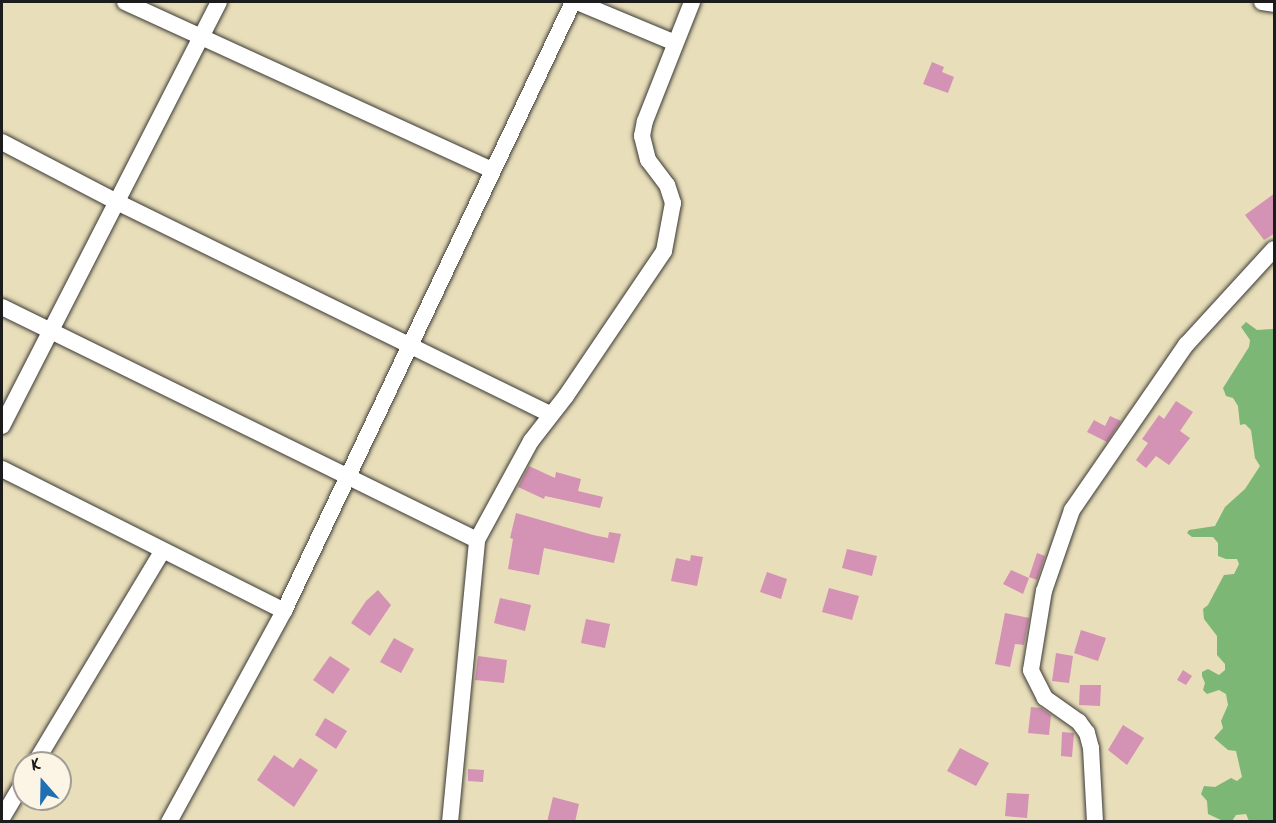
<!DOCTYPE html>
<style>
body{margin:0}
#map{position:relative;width:1276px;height:823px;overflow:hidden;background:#e8deba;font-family:Kalam,sans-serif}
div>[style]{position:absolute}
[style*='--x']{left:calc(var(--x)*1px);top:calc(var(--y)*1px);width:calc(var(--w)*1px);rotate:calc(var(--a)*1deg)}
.forest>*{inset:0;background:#7cb775}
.building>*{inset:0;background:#d492b4}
.roads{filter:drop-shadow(0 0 2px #3b3934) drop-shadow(0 0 2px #3b3934)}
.minor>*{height:16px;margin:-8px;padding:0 8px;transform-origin:8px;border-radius:8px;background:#fff}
span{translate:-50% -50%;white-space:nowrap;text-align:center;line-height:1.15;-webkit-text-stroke:4.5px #fcf5e5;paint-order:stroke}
.frame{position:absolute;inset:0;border:3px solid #1c1c1c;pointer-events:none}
.north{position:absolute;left:12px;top:751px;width:60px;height:60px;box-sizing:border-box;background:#fcf5e5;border:2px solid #a29e95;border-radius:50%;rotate:340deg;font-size:16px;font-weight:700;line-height:24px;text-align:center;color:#1c1c1c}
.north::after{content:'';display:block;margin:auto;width:21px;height:27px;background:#1f6fb2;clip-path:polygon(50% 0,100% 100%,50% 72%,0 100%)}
</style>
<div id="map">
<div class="forest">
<i style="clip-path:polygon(1246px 322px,1257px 330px,1274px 329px,1274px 821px,1249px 821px,1246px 814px,1236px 815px,1232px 821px,1223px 821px,1208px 814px,1207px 801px,1201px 794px,1204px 786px,1215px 787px,1231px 778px,1237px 781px,1242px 777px,1236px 751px,1228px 750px,1214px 738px,1223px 728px,1221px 721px,1228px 705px,1226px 694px,1219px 690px,1207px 694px,1203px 690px,1205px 683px,1202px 676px,1202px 672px,1208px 669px,1219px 675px,1225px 670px,1225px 664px,1217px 655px,1217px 636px,1204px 619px,1203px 609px,1208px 605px,1224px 575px,1234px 574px,1239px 564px,1237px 559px,1226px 559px,1218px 556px,1218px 543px,1213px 537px,1192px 537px,1187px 533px,1189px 530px,1215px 526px,1225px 507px,1245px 489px,1260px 466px,1255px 458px,1251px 430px,1245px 424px,1240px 425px,1238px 406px,1233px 398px,1226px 396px,1223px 388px,1249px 347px,1250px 340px,1241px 327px)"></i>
</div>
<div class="building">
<i style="clip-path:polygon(932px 62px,944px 67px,942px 72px,954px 77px,948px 93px,923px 84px)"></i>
<i style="clip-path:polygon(1275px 193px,1275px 233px,1264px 240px,1245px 215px)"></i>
<i style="clip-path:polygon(1176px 401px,1193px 412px,1180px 431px,1190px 438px,1169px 465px,1156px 456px,1146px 468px,1136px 460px,1148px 443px,1142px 439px,1159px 415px,1164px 419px)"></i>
<i style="clip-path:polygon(1110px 416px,1121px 421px,1107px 442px,1087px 432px,1094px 420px,1105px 426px)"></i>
<i style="clip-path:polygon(529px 466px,555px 478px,556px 472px,581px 479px,578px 491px,603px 497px,600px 508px,545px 496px,544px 499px,518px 487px)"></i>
<i style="clip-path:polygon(516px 513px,593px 535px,608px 538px,609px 532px,621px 534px,614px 563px,544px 548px,539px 575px,508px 569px,513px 539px,510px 538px)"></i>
<i style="clip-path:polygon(847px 549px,877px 556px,872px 576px,842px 568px)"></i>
<i style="clip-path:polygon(1037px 553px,1045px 556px,1037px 580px,1029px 577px)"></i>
<i style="clip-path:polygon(691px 555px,703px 557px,697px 586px,671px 581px,676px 558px,690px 561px)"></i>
<i style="clip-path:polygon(1011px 570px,1029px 578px,1023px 594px,1003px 584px)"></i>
<i style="clip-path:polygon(767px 572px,787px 579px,781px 599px,760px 592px)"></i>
<i style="clip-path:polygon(829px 588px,859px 596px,852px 620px,822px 612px)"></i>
<i style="clip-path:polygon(378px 590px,391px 605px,370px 636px,351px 623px,366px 601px)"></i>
<i style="clip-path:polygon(500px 598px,531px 605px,525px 631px,494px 623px)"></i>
<i style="clip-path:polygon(1005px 613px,1029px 618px,1024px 645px,1015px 644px,1010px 667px,995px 664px)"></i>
<i style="clip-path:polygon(586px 619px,610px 624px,605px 648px,581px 643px)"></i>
<i style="clip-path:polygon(1081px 630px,1106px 638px,1098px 661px,1074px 653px)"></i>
<i style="clip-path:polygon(394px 638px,414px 649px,401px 673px,380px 662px)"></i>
<i style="clip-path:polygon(1056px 653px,1073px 656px,1069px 683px,1052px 681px)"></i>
<i style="clip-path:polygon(330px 656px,350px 669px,333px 694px,313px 680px)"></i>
<i style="clip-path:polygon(478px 656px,507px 660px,504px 683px,475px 680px)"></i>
<i style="clip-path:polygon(1183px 670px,1192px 676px,1186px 685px,1177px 680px)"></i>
<i style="clip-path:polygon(1080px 685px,1101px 685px,1100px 706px,1079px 705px)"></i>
<i style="clip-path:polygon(1031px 707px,1041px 708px,1051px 715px,1049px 735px,1028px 733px)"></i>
<i style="clip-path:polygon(325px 718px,347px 731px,336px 749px,315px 735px)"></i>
<i style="clip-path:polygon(1123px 725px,1144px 738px,1127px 765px,1108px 750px)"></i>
<i style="clip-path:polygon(1062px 732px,1074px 733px,1072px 757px,1061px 756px)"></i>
<i style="clip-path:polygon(960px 748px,989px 763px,976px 786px,947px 771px)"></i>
<i style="clip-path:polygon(274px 755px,293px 768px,300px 758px,318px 770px,294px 807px,257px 780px)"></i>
<i style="clip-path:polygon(468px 769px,484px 770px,483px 782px,468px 781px)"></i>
<i style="clip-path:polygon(1007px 793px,1029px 794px,1027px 818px,1005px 816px)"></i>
<i style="clip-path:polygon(553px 797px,579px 804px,575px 822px,547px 822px)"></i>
</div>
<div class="roads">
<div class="minor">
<i style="--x:125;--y:2;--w:404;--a:24.6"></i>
<i style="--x:577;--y:2;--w:106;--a:22.7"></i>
<i style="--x:1262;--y:2;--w:12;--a:9"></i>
<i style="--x:2;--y:142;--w:130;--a:27.6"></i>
<i style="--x:117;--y:202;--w:483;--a:26.1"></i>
<i style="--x:2;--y:307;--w:529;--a:26.13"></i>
<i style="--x:2;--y:426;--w:476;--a:-62.9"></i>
<i style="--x:2;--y:469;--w:316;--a:26.7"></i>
<i style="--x:35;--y:763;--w:246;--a:-59"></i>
<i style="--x:2;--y:818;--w:43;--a:-59.3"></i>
<i style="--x:169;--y:822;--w:240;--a:-61.4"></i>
<i style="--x:284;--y:611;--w:674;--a:-64.61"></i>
<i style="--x:450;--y:822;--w:283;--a:-84.5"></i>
<i style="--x:477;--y:540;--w:113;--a:-61.4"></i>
<i style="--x:531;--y:441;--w:57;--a:-52.1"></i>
<i style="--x:566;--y:396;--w:175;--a:-55.9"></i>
<i style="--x:664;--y:251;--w:49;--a:-79.4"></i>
<i style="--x:673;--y:203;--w:19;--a:-108"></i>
<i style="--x:667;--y:185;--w:31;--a:-127"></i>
<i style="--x:648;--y:160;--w:25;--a:-104"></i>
<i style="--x:642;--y:136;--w:15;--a:-79"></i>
<i style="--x:645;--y:121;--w:128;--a:-68.4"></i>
<i style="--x:1095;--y:822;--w:74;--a:-93.1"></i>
<i style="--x:1091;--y:748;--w:16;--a:-105"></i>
<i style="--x:1087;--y:733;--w:14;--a:-126"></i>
<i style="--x:1079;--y:722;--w:42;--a:-144.8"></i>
<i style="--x:1045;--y:698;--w:31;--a:-117"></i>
<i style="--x:1031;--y:670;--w:80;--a:-80.7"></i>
<i style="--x:1044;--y:591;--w:86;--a:-70.9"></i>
<i style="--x:1072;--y:510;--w:201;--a:-55.4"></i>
<i style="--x:1186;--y:345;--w:130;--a:-47.5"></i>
</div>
</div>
<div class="frame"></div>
<div class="north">K</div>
</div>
